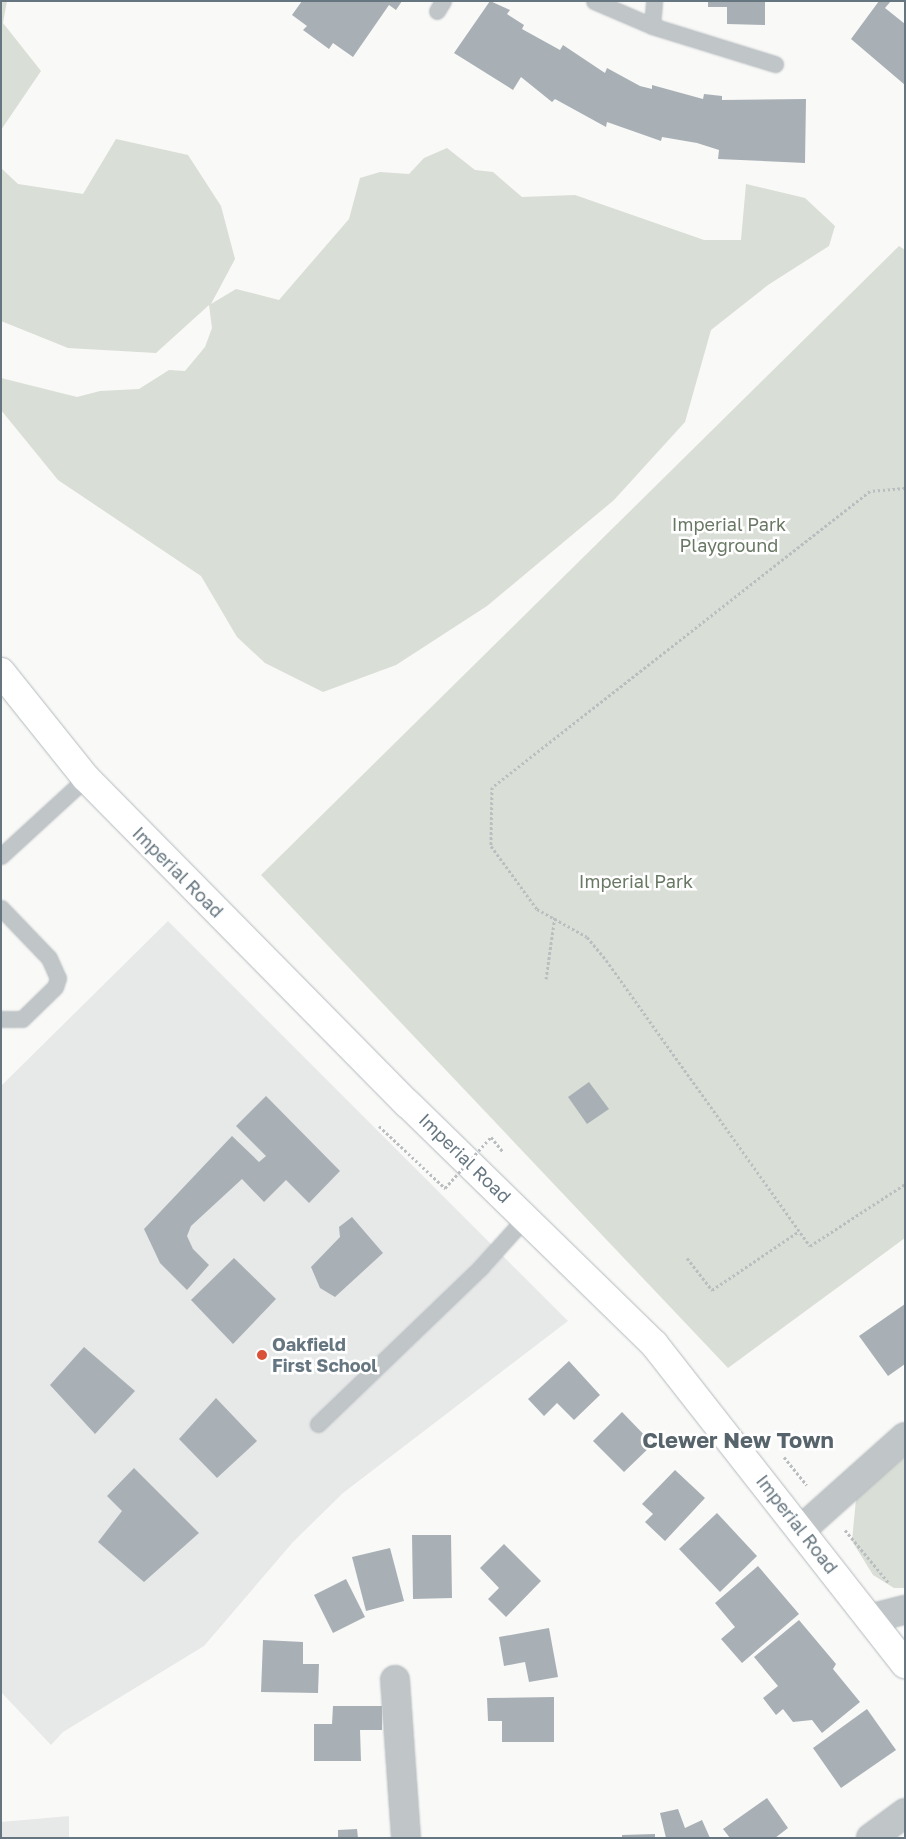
<!DOCTYPE html>
<style>
body{margin:0}
#map{position:relative;width:906px;height:1839px;overflow:hidden;background:#f9f9f7;font-family:"Golos Text",sans-serif}
div>[style]{position:absolute}
[style*='--x']{left:calc(var(--x)*1px);top:calc(var(--y)*1px);width:calc(var(--w)*1px);rotate:calc(var(--a)*1deg)}
.built>*{inset:0;background:#e7e8e8}
.green>*{inset:0;background:#d9ded6}
.building>*{inset:0;background:#a8b0b6}
.path>*{height:3px;margin-top:-1.5px;transform-origin:0;background:repeating-linear-gradient(90deg,#bbbec0 0 2.5px,transparent 0 5px)}
.roads{filter:drop-shadow(0 0 1px #b3b9bd) drop-shadow(0 0 1px #b3b9bd)}
.lane>*{height:15px;margin:-7.5px;padding:0 7.5px;transform-origin:7.5px;border-radius:7.5px;background:#c0c5c8}
.street>*{height:28px;margin:-14px;padding:0 14px;transform-origin:14px;border-radius:14px;background:#c0c5c8}
.secondary>*{height:28px;margin:-14px;padding:0 14px;transform-origin:14px;border-radius:14px;background:#fff}
.path-bridge>*{height:3px;margin-top:-1.5px;transform-origin:0;background:repeating-linear-gradient(90deg,#bbbec0 0 2.5px,transparent 0 5px)}
.dots>*{width:14px;height:14px;translate:-50% -50%;box-sizing:border-box;border:2px solid #fff;border-radius:50%}
span{translate:-50% -50%;white-space:nowrap;text-align:center;line-height:1.15;-webkit-text-stroke:5px #fff;paint-order:stroke}
.park-label{font-size:18px;color:#697864}
.street-label{font-size:18px;color:#667680}
.poi-label{font-size:18px;color:#667680;font-weight:700}
.left{translate:0 -50%;text-align:left}
.district-label{font-size:22px;color:#57646b;font-weight:700}
.frame{position:absolute;inset:0;border:2px solid #667680;pointer-events:none}
</style>
<div id="map">
<div class="built">
<i style="clip-path:polygon(168px 921px,568px 1321px,343px 1493px,293px 1542px,204px 1646px,63px 1732px,51px 1745px,1px 1692px,1px 1086px)"></i>
<i style="clip-path:polygon(69px 1816px,69px 1838px,1px 1838px,1px 1822px)"></i>
</div>
<div class="green">
<i style="clip-path:polygon(1px 1px,7px 1px,3px 23px,41px 71px,1px 130px)"></i>
<i style="clip-path:polygon(116px 139px,188px 155px,221px 206px,235px 259px,211px 304px,236px 289px,279px 300px,349px 219px,360px 178px,380px 172px,409px 174px,424px 158px,447px 148px,475px 170px,493px 172px,522px 197px,575px 195px,704px 240px,741px 240px,746px 184px,805px 198px,835px 226px,829px 246px,768px 285px,711px 330px,685px 422px,614px 500px,487px 606px,396px 665px,323px 692px,265px 663px,237px 637px,201px 576px,58px 480px,1px 410px,1px 378px,77px 397px,100px 391px,139px 389px,169px 370px,185px 371px,205px 347px,212px 328px,209px 305px,156px 353px,68px 348px,1px 321px,1px 168px,18px 184px,83px 194px)"></i>
<i style="clip-path:polygon(899px 246px,905px 250px,905px 1238px,728px 1368px,261px 875px)"></i>
<i style="clip-path:polygon(905px 1456px,905px 1588px,894px 1588px,873px 1575px,852px 1541px,856px 1499px)"></i>
</div>
<div class="building">
<i style="clip-path:polygon(302px 1px,402px 1px,396px 10px,389px 5px,353px 57px,333px 43px,329px 49px,303px 30px,307px 26px,292px 15px)"></i>
<i style="clip-path:polygon(490px 1px,510px 10px,507px 14px,524px 25px,522px 29px,560px 50px,563px 45px,605px 73px,607px 68px,640px 86px,652px 89px,652px 85px,703px 99px,704px 94px,722px 96px,722px 100px,806px 99px,805px 163px,718px 159px,719px 150px,697px 143px,662px 137px,661px 141px,607px 122px,606px 127px,555px 99px,552px 102px,521px 77px,513px 90px,454px 53px)"></i>
<i style="clip-path:polygon(708px 1px,765px 1px,765px 25px,727px 24px,727px 7px,708px 7px)"></i>
<i style="clip-path:polygon(879px 1px,891px 1px,885px 8px,905px 24px,905px 85px,851px 39px)"></i>
<i style="clip-path:polygon(589px 1082px,609px 1109px,587px 1124px,568px 1097px)"></i>
<i style="clip-path:polygon(266px 1096px,340px 1171px,309px 1203px,286px 1180px,264px 1202px,242px 1179px,191px 1226px,187px 1236px,193px 1249px,209px 1265px,187px 1290px,160px 1263px,144px 1229px,232px 1136px,259px 1162px,266px 1156px,236px 1126px)"></i>
<i style="clip-path:polygon(352px 1217px,383px 1253px,335px 1297px,320px 1288px,311px 1267px,340px 1237px,339px 1227px)"></i>
<i style="clip-path:polygon(234px 1258px,276px 1299px,233px 1344px,191px 1300px)"></i>
<i style="clip-path:polygon(905px 1304px,905px 1364px,888px 1376px,859px 1336px)"></i>
<i style="clip-path:polygon(84px 1347px,135px 1391px,95px 1434px,50px 1385px)"></i>
<i style="clip-path:polygon(569px 1361px,600px 1395px,574px 1420px,557px 1403px,544px 1416px,528px 1399px)"></i>
<i style="clip-path:polygon(216px 1398px,257px 1441px,217px 1478px,179px 1439px)"></i>
<i style="clip-path:polygon(622px 1412px,653px 1444px,624px 1472px,593px 1441px)"></i>
<i style="clip-path:polygon(134px 1468px,199px 1533px,144px 1582px,98px 1542px,122px 1511px,107px 1496px)"></i>
<i style="clip-path:polygon(675px 1470px,705px 1498px,665px 1541px,645px 1522px,653px 1514px,642px 1504px)"></i>
<i style="clip-path:polygon(717px 1513px,757px 1556px,720px 1592px,679px 1549px)"></i>
<i style="clip-path:polygon(412px 1535px,451px 1535px,452px 1598px,413px 1599px)"></i>
<i style="clip-path:polygon(504px 1544px,541px 1581px,506px 1617px,488px 1599px,499px 1588px,480px 1568px)"></i>
<i style="clip-path:polygon(390px 1548px,404px 1601px,366px 1611px,352px 1557px)"></i>
<i style="clip-path:polygon(758px 1566px,799px 1614px,742px 1663px,721px 1639px,735px 1627px,715px 1603px)"></i>
<i style="clip-path:polygon(346px 1579px,365px 1617px,333px 1633px,314px 1595px)"></i>
<i style="clip-path:polygon(799px 1620px,836px 1664px,833px 1669px,860px 1702px,822px 1733px,812px 1720px,793px 1722px,783px 1709px,776px 1715px,763px 1698px,778px 1686px,754px 1657px)"></i>
<i style="clip-path:polygon(549px 1628px,558px 1677px,529px 1682px,525px 1662px,504px 1666px,499px 1637px)"></i>
<i style="clip-path:polygon(263px 1640px,303px 1642px,303px 1664px,319px 1664px,318px 1693px,261px 1692px)"></i>
<i style="clip-path:polygon(554px 1697px,554px 1742px,502px 1742px,502px 1721px,488px 1721px,487px 1698px)"></i>
<i style="clip-path:polygon(333px 1706px,382px 1706px,382px 1730px,360px 1730px,361px 1761px,314px 1761px,314px 1724px,332px 1724px)"></i>
<i style="clip-path:polygon(867px 1709px,896px 1750px,841px 1788px,813px 1748px)"></i>
<i style="clip-path:polygon(767px 1798px,788px 1828px,775px 1838px,730px 1838px,723px 1829px)"></i>
<i style="clip-path:polygon(678px 1809px,685px 1828px,702px 1820px,710px 1838px,666px 1838px,660px 1813px)"></i>
<i style="clip-path:polygon(357px 1829px,358px 1838px,338px 1838px,338px 1830px)"></i>
<i style="clip-path:polygon(655px 1834px,655px 1838px,622px 1838px,622px 1835px)"></i>
</div>
<div class="path">
<i style="--x:905;--y:488;--w:35;--a:175"></i>
<i style="--x:870;--y:491;--w:480;--a:141.9"></i>
<i style="--x:492;--y:787;--w:59;--a:91"></i>
<i style="--x:491;--y:846;--w:78;--a:53.9"></i>
<i style="--x:537;--y:909;--w:57;--a:29.2"></i>
<i style="--x:587;--y:937;--w:30;--a:50"></i>
<i style="--x:606;--y:960;--w:351;--a:54.5"></i>
<i style="--x:810;--y:1246;--w:113;--a:-33.1"></i>
<i style="--x:546;--y:979;--w:64;--a:-81.9"></i>
<i style="--x:379;--y:1126;--w:91;--a:43.2"></i>
<i style="--x:491;--y:1137;--w:19;--a:51"></i>
<i style="--x:687;--y:1258;--w:41;--a:52"></i>
<i style="--x:712;--y:1290;--w:104;--a:-34"></i>
<i style="--x:784;--y:1457;--w:36;--a:51"></i>
<i style="--x:845;--y:1530;--w:69;--a:50.3"></i>
</div>
<div class="roads">
<div class="lane">
<i style="--x:594;--y:1;--w:63;--a:23.3"></i>
<i style="--x:652;--y:26;--w:129;--a:17.2"></i>
<i style="--x:437;--y:11;--w:12;--a:-59"></i>
<i style="--x:652;--y:26;--w:25;--a:-85"></i>
<i style="--x:1;--y:856;--w:115;--a:-42.5"></i>
<i style="--x:1;--y:908;--w:69;--a:46.2"></i>
<i style="--x:49;--y:958;--w:22;--a:66"></i>
<i style="--x:58;--y:978;--w:9;--a:108"></i>
<i style="--x:55;--y:987;--w:46;--a:135.9"></i>
<i style="--x:22;--y:1019;--w:21;--a:180"></i>
<i style="--x:318;--y:1424;--w:226;--a:-43.9"></i>
<i style="--x:481;--y:1267;--w:67;--a:-48"></i>
</div>
<div class="street">
<i style="--x:802;--y:1529;--w:138;--a:-41.8"></i>
<i style="--x:872;--y:1618;--w:34;--a:-14"></i>
<i style="--x:395;--y:1680;--w:158;--a:86"></i>
<i style="--x:871;--y:1838;--w:42;--a:-36.3"></i>
</div>
<div class="secondary">
<i style="--x:1;--y:672;--w:136;--a:51.3"></i>
<i style="--x:86;--y:778;--w:458;--a:45.4"></i>
<i style="--x:408;--y:1104;--w:344;--a:44.3"></i>
<i style="--x:654;--y:1344;--w:407;--a:51.9"></i>
</div>
</div>
<div class="path-bridge">
<i style="--x:445;--y:1188;--w:69;--a:-48"></i>
</div>
<div class="dots">
<i style="left:262px;top:1355px;background:#d85138"></i>
</div>
<div class="park-label">
<span style="left:729px;top:535px">Imperial Park<br>Playground</span>
<span style="left:636px;top:881px">Imperial Park</span>
</div>
<div class="street-label">
<span style="left:178px;top:872px;rotate:45deg">Imperial Road</span>
<span style="left:465px;top:1158px;rotate:44deg">Imperial Road</span>
<span style="left:797px;top:1524px;rotate:52deg">Imperial Road</span>
</div>
<div class="poi-label">
<span class="left" style="left:272px;top:1355px">Oakfield<br>First School</span>
</div>
<div class="district-label">
<span style="left:738px;top:1440px">Clewer New Town</span>
</div>
<div class="frame"></div>
</div>
